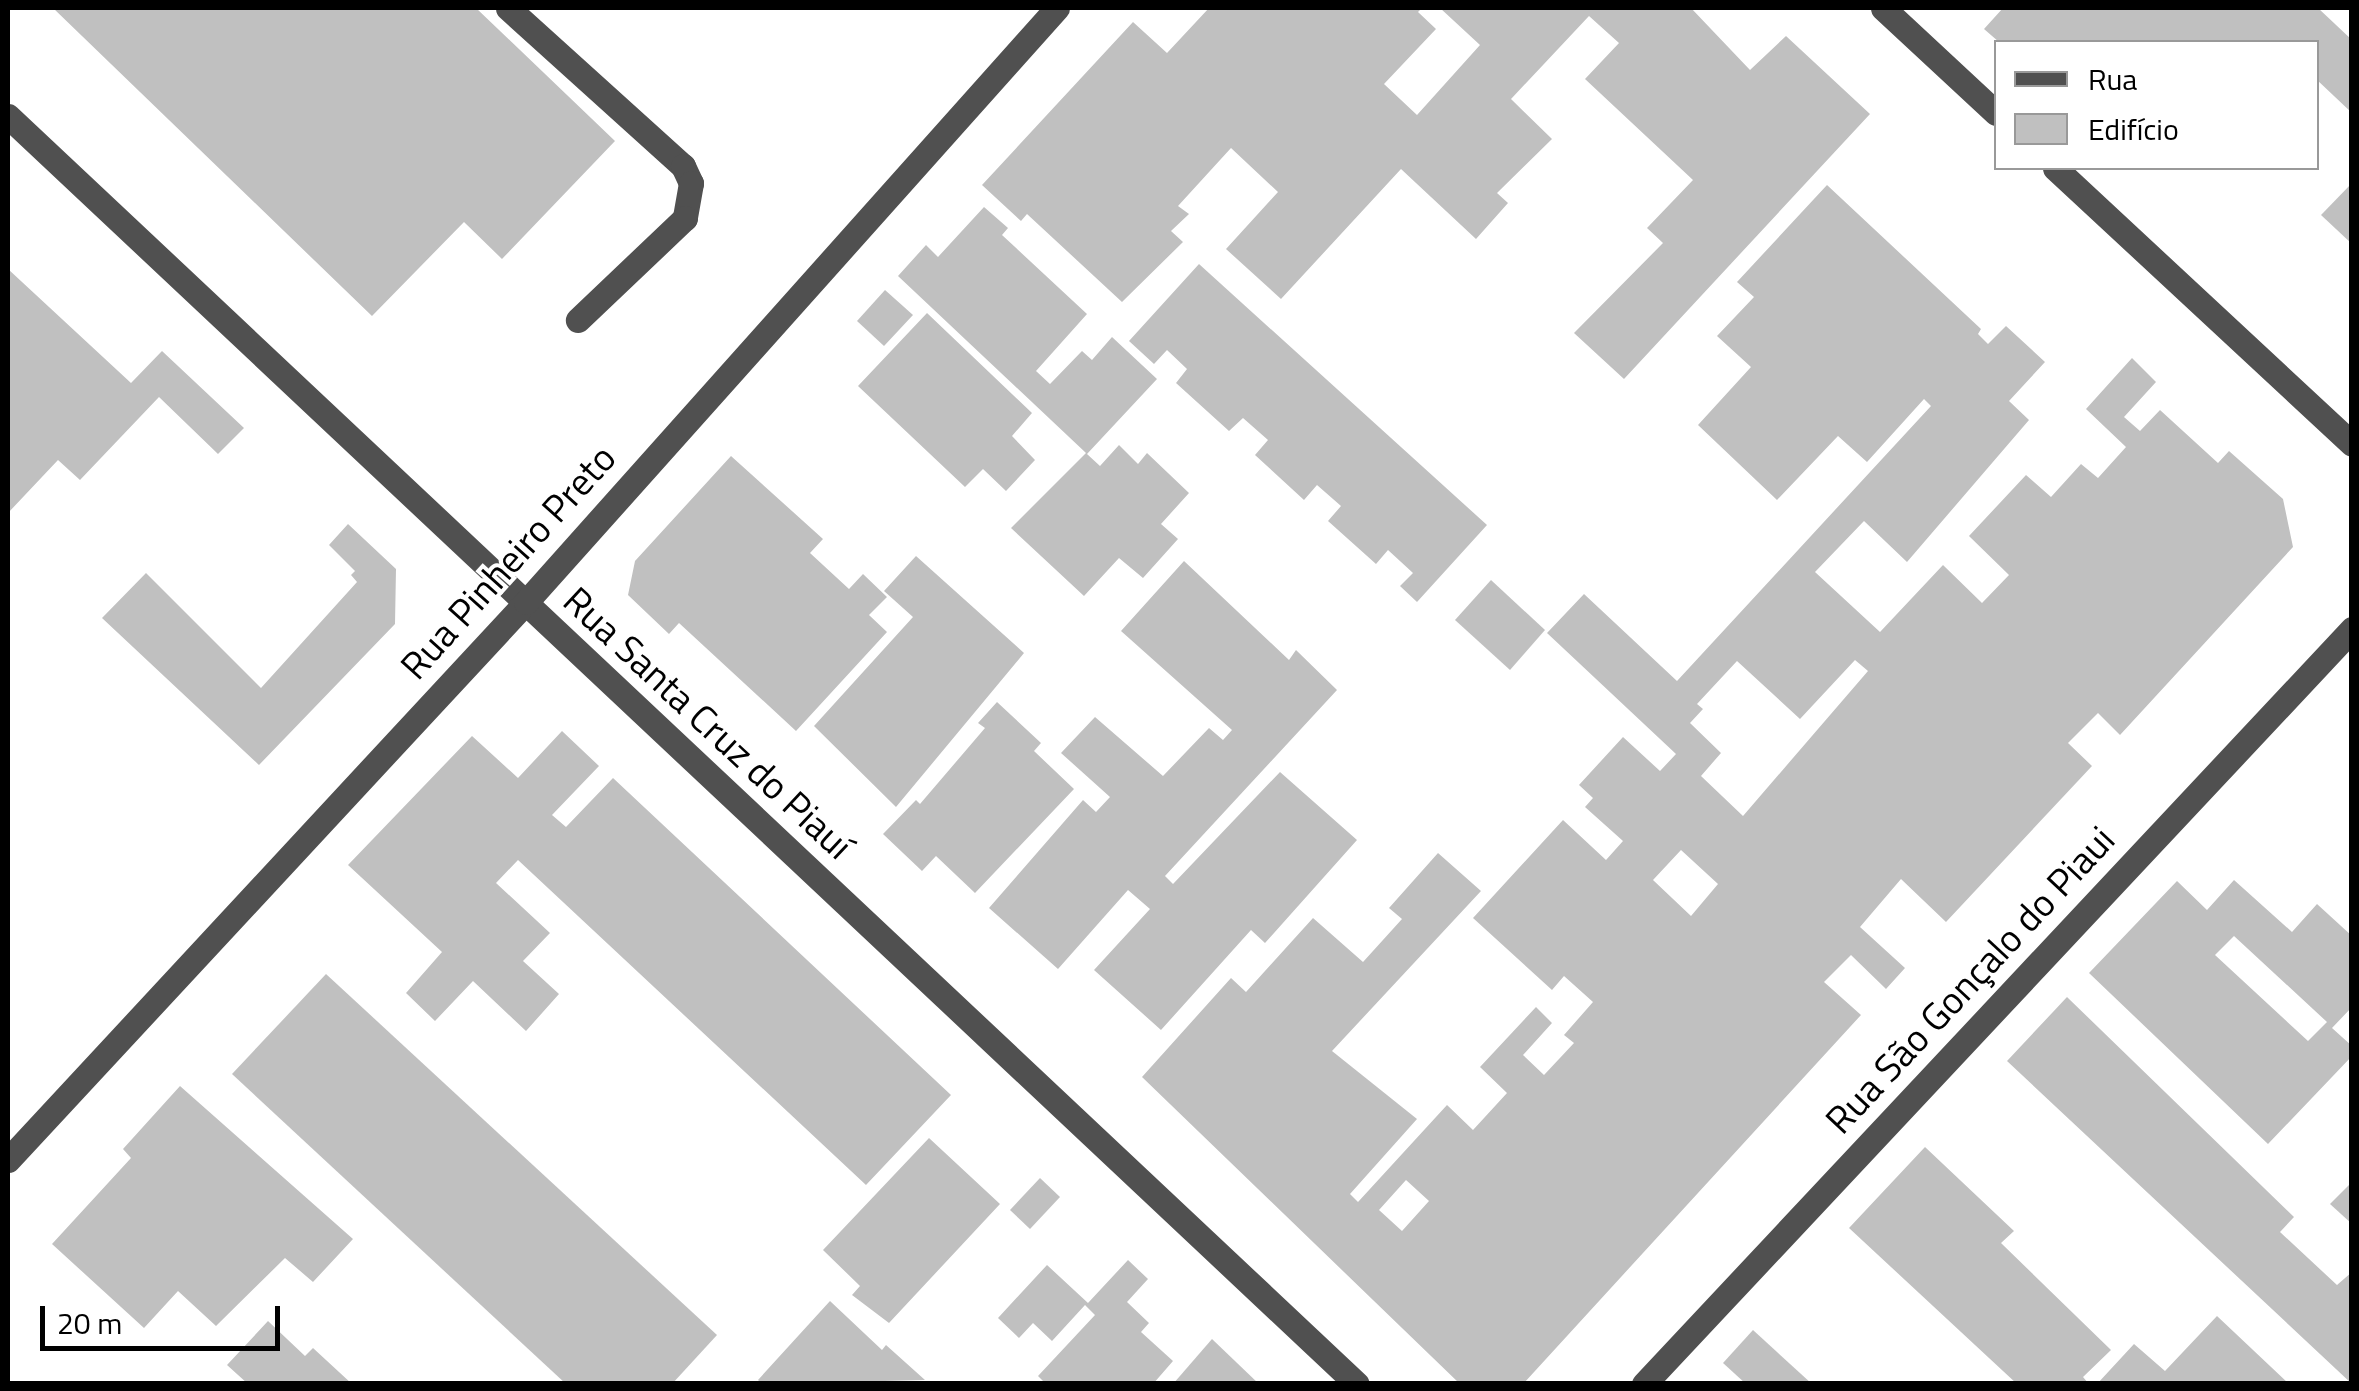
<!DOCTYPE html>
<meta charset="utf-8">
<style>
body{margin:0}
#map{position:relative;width:2359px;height:1391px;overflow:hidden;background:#fff;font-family:"Titillium Web",sans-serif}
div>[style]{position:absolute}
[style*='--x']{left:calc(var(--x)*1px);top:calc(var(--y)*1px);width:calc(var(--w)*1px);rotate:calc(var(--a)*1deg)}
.building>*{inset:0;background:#c0c0c0}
.minor>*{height:25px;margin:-12.5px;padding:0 12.5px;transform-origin:12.5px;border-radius:12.5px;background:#505050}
span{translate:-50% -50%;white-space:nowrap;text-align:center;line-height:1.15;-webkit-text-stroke:8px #fff;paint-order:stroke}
.street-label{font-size:38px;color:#000}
.frame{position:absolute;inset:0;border:10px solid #000;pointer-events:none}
.legend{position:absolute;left:1994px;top:40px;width:325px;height:130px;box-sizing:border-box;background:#fff;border:2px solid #999;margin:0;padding:12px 18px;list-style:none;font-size:30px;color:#000}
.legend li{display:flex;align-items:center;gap:20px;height:50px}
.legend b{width:50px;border:2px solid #999}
.scale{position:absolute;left:40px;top:1306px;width:240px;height:45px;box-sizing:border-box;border:5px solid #000;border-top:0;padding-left:12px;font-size:30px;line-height:35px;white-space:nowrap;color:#000;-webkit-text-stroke:8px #fff;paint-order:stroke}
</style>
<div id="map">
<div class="building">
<i style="clip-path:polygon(53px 8px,476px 8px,615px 141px,502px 259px,464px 222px,372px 316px)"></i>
<i style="clip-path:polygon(1209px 8px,1422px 8px,1418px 12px,1436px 29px,1384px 84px,1417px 115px,1480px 45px,1440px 8px,1691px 8px,1750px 70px,1786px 36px,1870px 114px,1624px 379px,1574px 333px,1663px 243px,1647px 228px,1693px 180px,1585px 79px,1619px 43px,1589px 16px,1511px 99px,1552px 139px,1497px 193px,1508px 203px,1476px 239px,1401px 169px,1281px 299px,1226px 249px,1278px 192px,1231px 148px,1178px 206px,1189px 214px,1171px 231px,1183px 242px,1122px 302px,1027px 214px,1021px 221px,982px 185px,1133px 22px,1167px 53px)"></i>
<i style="clip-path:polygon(2003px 8px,2318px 8px,2352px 40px,2352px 113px,2316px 79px,2316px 42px,1999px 42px,1984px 29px)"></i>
<i style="clip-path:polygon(2352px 183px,2352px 244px,2321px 215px)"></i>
<i style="clip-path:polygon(evenodd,1827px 185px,1981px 329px,1978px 334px,1988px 344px,2006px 326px,2045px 362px,2009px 401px,2029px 420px,1907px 562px,1864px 521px,1815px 572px,1880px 632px,1943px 565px,1982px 603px,2009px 575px,1969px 536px,2026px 475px,2051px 497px,2081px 464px,2098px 478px,2126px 447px,2086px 409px,2132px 358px,2156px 382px,2124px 417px,2140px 431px,2160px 410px,2218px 463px,2229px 451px,2283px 499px,2293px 547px,2120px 735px,2098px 713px,2068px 743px,2092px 766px,1946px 922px,1901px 879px,1860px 927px,1905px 968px,1886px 989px,1851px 955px,1824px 982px,1861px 1015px,1523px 1384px,1460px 1384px,1142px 1077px,1231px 978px,1246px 992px,1313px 918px,1363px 962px,1402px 919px,1389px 908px,1438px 853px,1481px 891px,1332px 1051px,1417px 1119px,1350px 1194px,1358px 1202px,1447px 1105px,1473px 1130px,1507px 1093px,1480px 1067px,1536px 1007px,1552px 1023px,1523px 1055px,1544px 1075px,1574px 1043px,1564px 1035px,1593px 1002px,1564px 976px,1552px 990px,1473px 918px,1563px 820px,1606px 860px,1623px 841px,1585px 807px,1593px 798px,1579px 785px,1623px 737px,1660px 771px,1676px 754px,1547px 633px,1584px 594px,1677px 681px,1931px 406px,1924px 399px,1867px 462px,1838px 436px,1777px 500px,1698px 425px,1751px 367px,1717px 336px,1754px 297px,1737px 282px,1827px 185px,1855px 660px,1868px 671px,1743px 816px,1701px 776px,1721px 753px,1690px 723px,1703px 709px,1697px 704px,1737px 661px,1800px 719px,1855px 660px,1827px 185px,1681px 850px,1718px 884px,1691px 916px,1653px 880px,1681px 850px,1827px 185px,1406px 1180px,1429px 1201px,1402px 1231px,1379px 1210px,1406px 1180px)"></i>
<i style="clip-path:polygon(984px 207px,1008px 228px,1002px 235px,1087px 314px,1036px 371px,1050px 384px,1082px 351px,1092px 360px,1112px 337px,1157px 379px,1087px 454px,1100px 466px,1119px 445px,1138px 464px,1147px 453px,1189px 493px,1161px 524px,1178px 539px,1143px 578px,1119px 558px,1084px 596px,1011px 528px,1086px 453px,898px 276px,926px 245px,938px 257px)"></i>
<i style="clip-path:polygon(1199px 264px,1487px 525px,1417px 602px,1400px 586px,1413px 573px,1388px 550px,1376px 564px,1328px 521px,1341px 506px,1317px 485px,1304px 500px,1255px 455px,1268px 440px,1243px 418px,1229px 431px,1176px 383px,1187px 369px,1167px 350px,1154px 364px,1129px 341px)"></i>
<i style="clip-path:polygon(8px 269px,131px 383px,162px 351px,244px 428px,218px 454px,159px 397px,80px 480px,58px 460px,8px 513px)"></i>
<i style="clip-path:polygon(885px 290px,913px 315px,884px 346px,857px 321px)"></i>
<i style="clip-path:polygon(927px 313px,1032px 413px,1012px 436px,1035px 460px,1006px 491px,983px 469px,965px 487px,858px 386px)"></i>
<i style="clip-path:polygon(731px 456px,823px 539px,810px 553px,849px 589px,863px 574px,887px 597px,869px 615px,887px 632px,796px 731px,679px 623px,669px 634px,628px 595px,635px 561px)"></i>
<i style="clip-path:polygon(348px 524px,396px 569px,395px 624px,259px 765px,102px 618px,146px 573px,261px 688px,357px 582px,351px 575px,355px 571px,329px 545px)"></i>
<i style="clip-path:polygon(916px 556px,1024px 653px,896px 807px,814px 726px,913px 617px,884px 591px)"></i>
<i style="clip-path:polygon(1184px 561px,1289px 660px,1296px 650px,1337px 690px,1165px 876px,1173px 884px,1280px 772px,1357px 840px,1265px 943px,1251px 930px,1161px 1030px,1094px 970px,1150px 909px,1128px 890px,1058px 969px,989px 908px,1083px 800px,1096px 812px,1110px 797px,1061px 753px,1095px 717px,1163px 776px,1209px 728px,1223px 740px,1232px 730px,1121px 631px)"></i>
<i style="clip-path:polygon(1491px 580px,1545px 630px,1510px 670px,1455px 620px)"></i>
<i style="clip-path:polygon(997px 702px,1041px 743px,1034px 751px,1074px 789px,975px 893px,936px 856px,922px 871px,883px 834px,916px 800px,920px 804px,985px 728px,978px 723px)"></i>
<i style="clip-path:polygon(562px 731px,599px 766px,552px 815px,566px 827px,613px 778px,951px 1095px,866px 1185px,518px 860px,496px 883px,550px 933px,523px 961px,559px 994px,526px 1031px,473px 981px,435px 1021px,406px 993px,442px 952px,348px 865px,472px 736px,518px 778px)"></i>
<i style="clip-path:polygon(evenodd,2234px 880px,2292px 932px,2317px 904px,2352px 936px,2352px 1007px,2332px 1028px,2352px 1046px,2352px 1056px,2268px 1144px,2089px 973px,2177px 881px,2207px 910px,2234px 880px,2234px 936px,2327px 1022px,2308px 1041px,2215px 955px,2234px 936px)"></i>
<i style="clip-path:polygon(326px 974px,717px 1335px,672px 1384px,566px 1384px,232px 1074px)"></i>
<i style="clip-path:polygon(2067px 997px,2294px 1217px,2280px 1232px,2337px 1285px,2352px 1272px,2352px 1384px,2007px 1061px)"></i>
<i style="clip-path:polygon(180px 1086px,353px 1239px,313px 1282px,285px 1258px,216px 1326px,178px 1291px,144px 1328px,52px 1244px,131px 1158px,123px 1149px)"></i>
<i style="clip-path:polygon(929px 1138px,1000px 1204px,889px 1323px,852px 1295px,860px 1286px,823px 1250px)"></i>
<i style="clip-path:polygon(1925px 1147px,2014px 1231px,2001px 1243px,2111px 1350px,2083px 1377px,2089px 1384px,2017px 1384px,1849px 1228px)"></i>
<i style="clip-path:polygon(1040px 1178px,1060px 1197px,1030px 1229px,1010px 1210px)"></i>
<i style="clip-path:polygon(2352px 1182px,2352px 1224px,2330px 1204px)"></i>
<i style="clip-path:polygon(1128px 1260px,1148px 1279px,1127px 1302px,1149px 1323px,1141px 1332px,1173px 1361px,1153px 1384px,1046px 1384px,1038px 1376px,1095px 1315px,1085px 1305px,1052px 1341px,1033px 1323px,1019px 1338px,998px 1318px,1047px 1265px,1088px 1303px)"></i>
<i style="clip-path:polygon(830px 1301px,882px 1350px,886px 1345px,925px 1380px,762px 1384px,758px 1380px)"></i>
<i style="clip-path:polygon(2217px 1316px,2289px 1384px,2097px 1384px,2134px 1344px,2165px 1371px)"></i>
<i style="clip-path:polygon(268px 1321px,305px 1356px,313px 1348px,352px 1384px,248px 1384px,227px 1365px)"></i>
<i style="clip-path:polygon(1753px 1330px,1812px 1384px,1746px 1384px,1723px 1363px)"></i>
<i style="clip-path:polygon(1212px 1339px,1259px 1384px,1173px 1384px)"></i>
</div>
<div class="minor">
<i style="--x:508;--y:8;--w:236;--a:42.1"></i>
<i style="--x:683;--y:166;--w:19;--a:65"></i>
<i style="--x:691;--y:183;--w:36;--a:100"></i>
<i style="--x:685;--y:218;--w:148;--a:136.4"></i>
<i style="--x:1883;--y:8;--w:154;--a:42.9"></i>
<i style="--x:8;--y:116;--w:1851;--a:43.23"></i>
<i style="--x:2055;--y:168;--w:405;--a:42.9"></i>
<i style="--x:8;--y:1160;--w:761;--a:-47.13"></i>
<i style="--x:526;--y:602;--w:797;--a:-48.21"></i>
<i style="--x:1644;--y:1384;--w:1035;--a:-46.84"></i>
</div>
<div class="street-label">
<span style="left:508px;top:562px;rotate:-48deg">Rua Pinheiro Preto</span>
<span style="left:708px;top:723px;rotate:43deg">Rua Santa Cruz do Piauí</span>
<span style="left:1970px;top:980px;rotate:-47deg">Rua São Gonçalo do Piaui</span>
</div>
<div class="frame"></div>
<ul class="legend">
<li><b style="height:12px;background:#505050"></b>Rua</li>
<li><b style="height:28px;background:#c0c0c0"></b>Edifício</li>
</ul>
<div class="scale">20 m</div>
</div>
